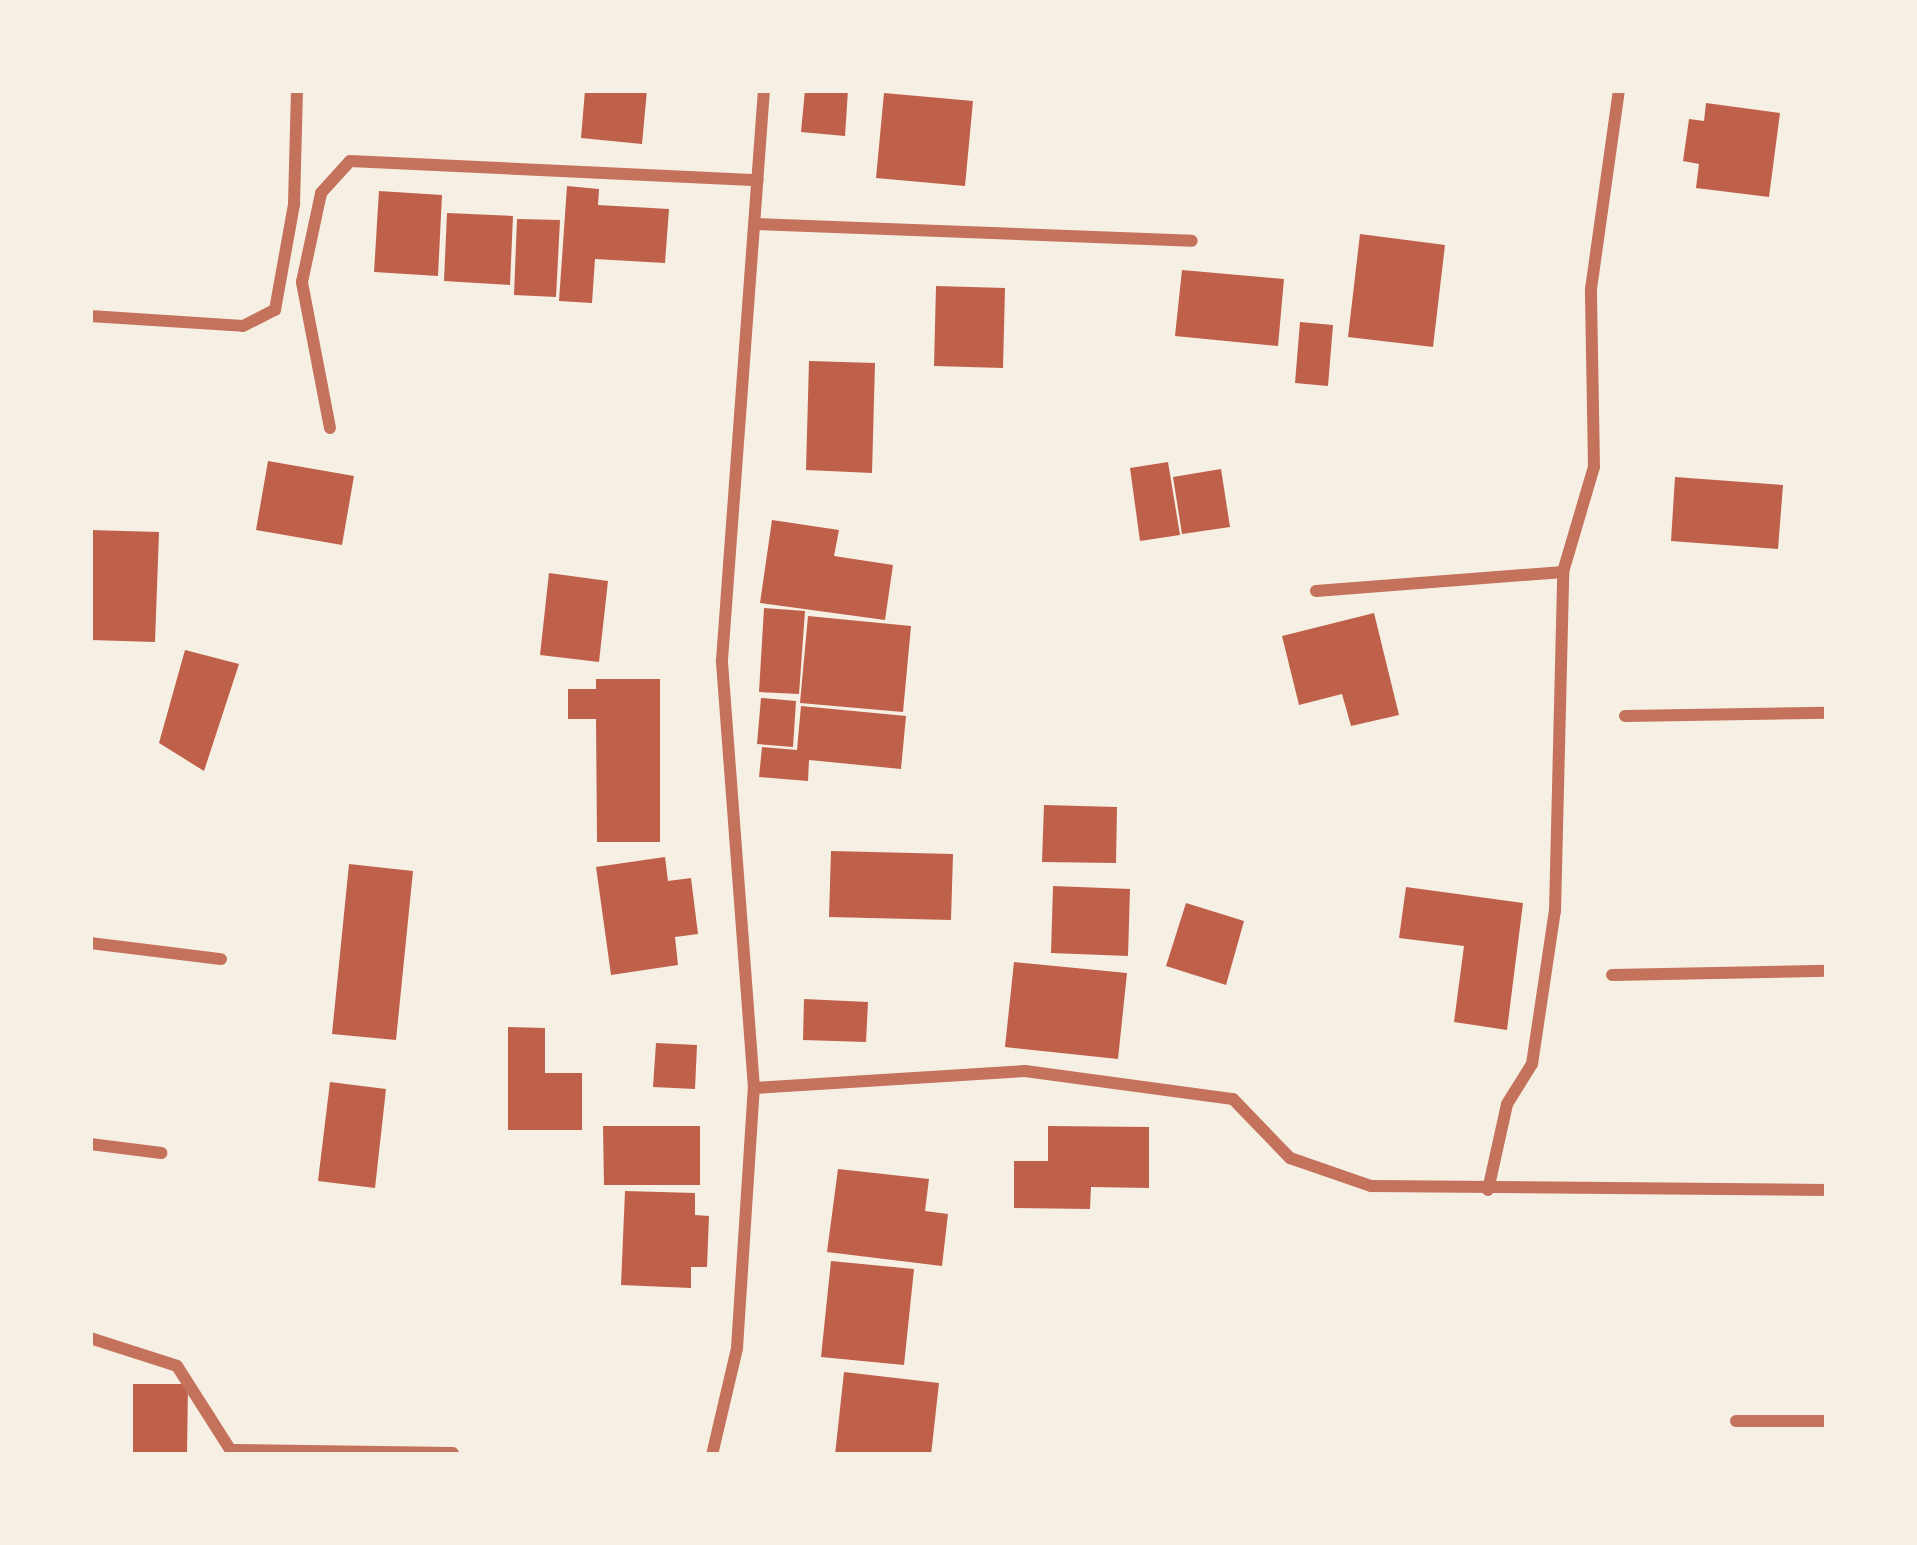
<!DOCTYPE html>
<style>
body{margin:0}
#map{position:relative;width:1917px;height:1545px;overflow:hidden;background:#f6efe4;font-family:Poppins,sans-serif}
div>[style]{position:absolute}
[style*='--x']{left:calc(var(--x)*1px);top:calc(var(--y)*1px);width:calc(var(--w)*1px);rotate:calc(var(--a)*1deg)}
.building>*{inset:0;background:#bf614a}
.minor>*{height:12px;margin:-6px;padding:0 6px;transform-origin:6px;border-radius:6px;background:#c5725c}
span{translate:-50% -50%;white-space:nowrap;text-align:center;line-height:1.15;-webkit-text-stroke:10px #f6efe4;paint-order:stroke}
.frame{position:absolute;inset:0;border:93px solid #f6efe4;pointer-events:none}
</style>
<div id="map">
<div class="building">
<i style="clip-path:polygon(585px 90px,647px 90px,642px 144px,581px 138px)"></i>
<i style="clip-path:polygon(805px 90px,848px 90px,845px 136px,801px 132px)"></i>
<i style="clip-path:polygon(884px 93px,973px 101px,965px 186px,876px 178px)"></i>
<i style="clip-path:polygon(1706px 103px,1780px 113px,1769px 197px,1696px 188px,1699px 164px,1683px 161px,1689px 119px,1704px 121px)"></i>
<i style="clip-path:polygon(567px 186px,599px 189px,598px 205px,669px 209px,665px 263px,595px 259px,592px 303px,559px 301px)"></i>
<i style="clip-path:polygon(379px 191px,442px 195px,438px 276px,374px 272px)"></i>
<i style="clip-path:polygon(447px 213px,513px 216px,510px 285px,444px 281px)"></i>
<i style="clip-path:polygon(517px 219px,560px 220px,556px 297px,514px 295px)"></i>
<i style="clip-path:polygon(1360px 234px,1445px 245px,1433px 347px,1348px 337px)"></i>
<i style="clip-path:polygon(1182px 270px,1284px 279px,1278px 346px,1175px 336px)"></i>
<i style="clip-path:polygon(936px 286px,1005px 288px,1003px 368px,934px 366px)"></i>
<i style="clip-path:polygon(1300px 322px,1333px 325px,1328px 386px,1295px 383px)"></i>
<i style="clip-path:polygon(809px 361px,875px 363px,872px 473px,806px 470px)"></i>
<i style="clip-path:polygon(268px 461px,354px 476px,342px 545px,256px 530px)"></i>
<i style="clip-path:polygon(1168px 462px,1180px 535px,1140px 541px,1130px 468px)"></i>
<i style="clip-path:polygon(1221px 469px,1230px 527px,1182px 534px,1173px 477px)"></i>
<i style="clip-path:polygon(1675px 477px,1783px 485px,1778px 549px,1671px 541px)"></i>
<i style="clip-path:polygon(772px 520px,839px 530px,834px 556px,893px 565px,885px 620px,760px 603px)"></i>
<i style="clip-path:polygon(90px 530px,159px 532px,155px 642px,90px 640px)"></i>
<i style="clip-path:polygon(549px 573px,608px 581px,599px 662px,540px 655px)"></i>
<i style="clip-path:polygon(764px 608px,805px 611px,799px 694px,759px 692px)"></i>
<i style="clip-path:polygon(1374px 613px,1399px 715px,1351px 726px,1342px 694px,1299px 705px,1282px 636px)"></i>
<i style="clip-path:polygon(808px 616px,911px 626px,903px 712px,800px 703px)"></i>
<i style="clip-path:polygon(185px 650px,239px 664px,204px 771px,159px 743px)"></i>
<i style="clip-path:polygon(596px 679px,660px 679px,660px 842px,597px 842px,596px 719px,568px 719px,568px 689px,596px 689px)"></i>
<i style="clip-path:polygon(761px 698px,796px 701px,793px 747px,757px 744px)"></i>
<i style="clip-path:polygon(801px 706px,906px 716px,901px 769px,809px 760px,808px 781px,759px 777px,762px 747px,797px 750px)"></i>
<i style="clip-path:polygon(1044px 805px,1117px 807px,1116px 863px,1042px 862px)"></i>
<i style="clip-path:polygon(831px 851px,953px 854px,951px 920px,829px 917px)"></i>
<i style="clip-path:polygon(665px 857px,668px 881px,691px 878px,698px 934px,675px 937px,678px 965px,611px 975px,596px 867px)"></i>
<i style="clip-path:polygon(349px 864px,413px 871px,396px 1040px,332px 1034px)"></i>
<i style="clip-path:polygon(1053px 886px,1130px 889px,1128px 956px,1051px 953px)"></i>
<i style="clip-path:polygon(1406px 887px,1523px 903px,1507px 1030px,1454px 1022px,1464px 946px,1399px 938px)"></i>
<i style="clip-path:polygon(1186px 903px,1244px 921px,1226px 985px,1166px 966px)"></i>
<i style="clip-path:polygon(1014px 962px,1127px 973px,1118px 1059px,1005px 1047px)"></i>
<i style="clip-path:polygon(804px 999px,868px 1002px,866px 1042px,803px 1040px)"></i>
<i style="clip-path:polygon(508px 1027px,545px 1028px,545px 1073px,582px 1073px,582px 1130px,508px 1130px)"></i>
<i style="clip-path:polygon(656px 1043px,697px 1045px,695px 1089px,653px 1087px)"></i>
<i style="clip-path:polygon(330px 1082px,386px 1089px,375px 1188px,318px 1181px)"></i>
<i style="clip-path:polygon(603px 1126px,700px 1126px,700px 1185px,604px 1185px)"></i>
<i style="clip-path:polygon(1048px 1126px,1149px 1127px,1149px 1188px,1091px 1187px,1090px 1209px,1014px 1208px,1014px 1161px,1048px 1161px)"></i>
<i style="clip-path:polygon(838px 1169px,929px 1179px,925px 1211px,948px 1214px,942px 1266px,827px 1252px)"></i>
<i style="clip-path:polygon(625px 1191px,695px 1193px,695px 1215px,709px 1216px,707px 1267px,691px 1267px,691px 1288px,621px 1285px)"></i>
<i style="clip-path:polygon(831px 1261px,914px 1269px,904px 1365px,821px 1357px)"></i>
<i style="clip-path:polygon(844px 1372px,939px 1383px,931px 1455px,835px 1455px)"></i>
<i style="clip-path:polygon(133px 1384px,188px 1384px,187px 1455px,133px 1455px)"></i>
</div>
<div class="minor">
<i style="--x:755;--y:224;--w:437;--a:2.2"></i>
<i style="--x:90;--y:316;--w:153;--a:3.7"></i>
<i style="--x:243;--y:326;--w:36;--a:-27"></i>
<i style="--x:275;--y:310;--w:108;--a:-79.8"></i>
<i style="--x:294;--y:204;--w:114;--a:-88.5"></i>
<i style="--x:330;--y:428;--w:149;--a:-100.9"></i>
<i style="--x:302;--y:282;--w:91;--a:-77.9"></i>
<i style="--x:321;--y:193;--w:43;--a:-47.8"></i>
<i style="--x:350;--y:161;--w:408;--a:2.7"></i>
<i style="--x:1316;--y:591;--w:248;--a:-4.4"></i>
<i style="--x:1625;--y:716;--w:202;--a:-0.9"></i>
<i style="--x:90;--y:943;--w:132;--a:7"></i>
<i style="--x:1612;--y:975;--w:215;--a:-1.1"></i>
<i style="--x:754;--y:1088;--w:272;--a:-3.6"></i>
<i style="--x:1025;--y:1071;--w:210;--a:7.7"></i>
<i style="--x:1233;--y:1099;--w:82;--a:46"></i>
<i style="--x:1290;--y:1158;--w:86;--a:19.1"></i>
<i style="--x:1371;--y:1186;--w:456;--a:0.5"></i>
<i style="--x:90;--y:1144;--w:72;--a:7.2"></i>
<i style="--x:1488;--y:1190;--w:88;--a:-77.5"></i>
<i style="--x:1507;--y:1104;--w:47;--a:-58"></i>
<i style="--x:1532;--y:1064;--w:155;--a:-81.5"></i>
<i style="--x:1555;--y:911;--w:339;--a:-88.6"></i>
<i style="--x:1563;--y:572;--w:109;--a:-73.6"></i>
<i style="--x:1594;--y:467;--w:178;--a:-91"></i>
<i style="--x:1591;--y:289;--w:201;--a:-82"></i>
<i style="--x:90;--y:1338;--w:91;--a:17.8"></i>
<i style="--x:177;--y:1366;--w:104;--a:57.5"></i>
<i style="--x:1736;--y:1421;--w:91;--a:0"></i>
<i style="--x:233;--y:1450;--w:220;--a:0.8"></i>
<i style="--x:712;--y:1455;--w:110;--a:-76.8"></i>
<i style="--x:737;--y:1348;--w:261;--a:-86.3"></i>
<i style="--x:754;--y:1088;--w:429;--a:-94.3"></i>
<i style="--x:722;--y:660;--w:572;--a:-85.79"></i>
</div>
<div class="frame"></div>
</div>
